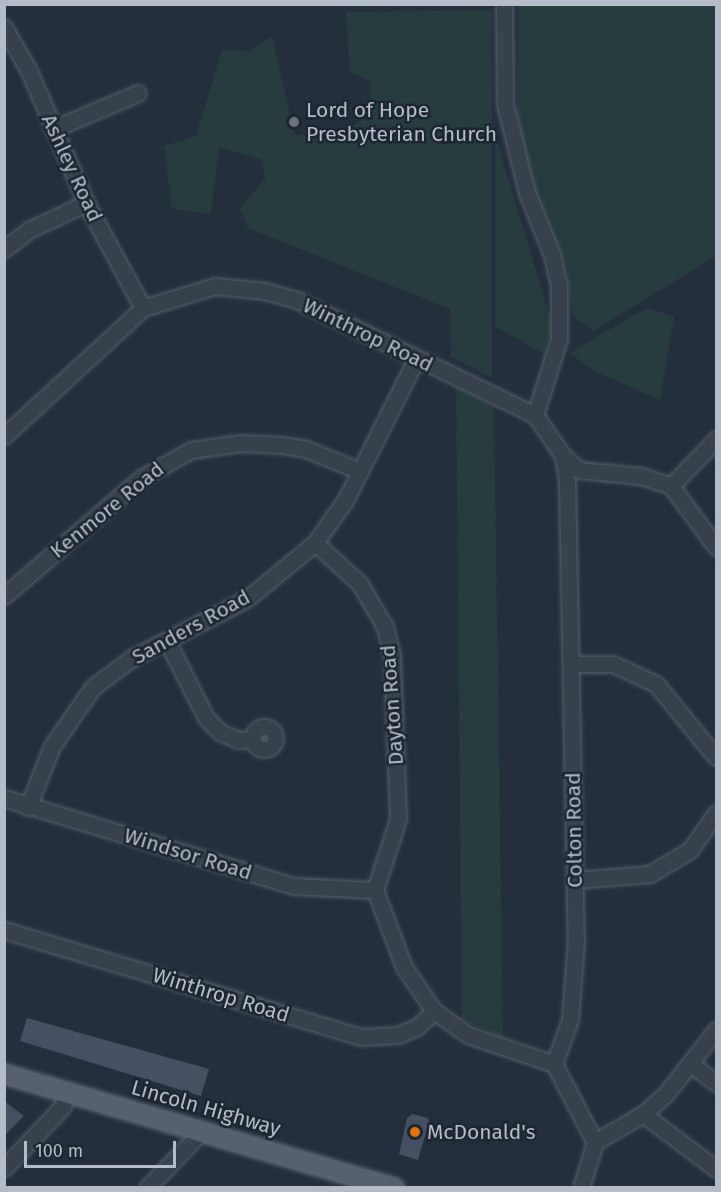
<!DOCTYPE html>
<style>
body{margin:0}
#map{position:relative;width:721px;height:1192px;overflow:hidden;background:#242f3e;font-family:"Fira Sans",sans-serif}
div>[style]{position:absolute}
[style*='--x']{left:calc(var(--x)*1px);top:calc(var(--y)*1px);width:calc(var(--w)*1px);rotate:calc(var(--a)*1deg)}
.green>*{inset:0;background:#263c3f}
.building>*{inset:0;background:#455162}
.roads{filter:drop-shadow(0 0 2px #565f6c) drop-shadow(0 0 2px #565f6c)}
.minor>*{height:15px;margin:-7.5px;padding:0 7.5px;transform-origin:7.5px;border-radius:7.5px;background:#38414e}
.minor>.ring{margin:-7.5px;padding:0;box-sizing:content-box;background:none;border:15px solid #38414e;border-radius:50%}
.major>*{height:20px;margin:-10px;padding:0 10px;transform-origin:10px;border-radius:10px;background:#56606e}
.dots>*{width:16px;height:16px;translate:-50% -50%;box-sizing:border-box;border:3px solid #1d2633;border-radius:50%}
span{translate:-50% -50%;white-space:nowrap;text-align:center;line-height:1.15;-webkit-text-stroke:5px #1d2633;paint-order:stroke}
.poi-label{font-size:21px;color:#b4bcc9}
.left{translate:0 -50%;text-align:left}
.street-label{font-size:21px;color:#b4bcc9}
.frame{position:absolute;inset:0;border:6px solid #b4bcc9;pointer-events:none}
.scale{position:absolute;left:24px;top:1141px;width:152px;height:27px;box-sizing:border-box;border:3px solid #b4bcc9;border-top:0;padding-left:8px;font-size:18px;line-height:21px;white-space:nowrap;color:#b4bcc9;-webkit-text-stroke:4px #1d2633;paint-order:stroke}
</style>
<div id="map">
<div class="green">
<i style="clip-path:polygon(518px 5px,716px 5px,716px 256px,593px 331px,573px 316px,566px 265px,530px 178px,517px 110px)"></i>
<i style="clip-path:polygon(492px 10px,492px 378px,451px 357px,450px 309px,248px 228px,240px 208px,265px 179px,262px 160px,219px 147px,211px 214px,172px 209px,164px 146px,196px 136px,222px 50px,249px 51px,272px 37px,295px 135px,340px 134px,371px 114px,370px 81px,350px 72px,346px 12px)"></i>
<i style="clip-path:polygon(495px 135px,552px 323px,546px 355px,495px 326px)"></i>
<i style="clip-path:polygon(647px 308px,674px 317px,660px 400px,596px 372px,569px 353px)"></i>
<i style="clip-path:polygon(456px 387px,494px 406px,503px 1038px,462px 1020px)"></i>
</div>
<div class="building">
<i style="clip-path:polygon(27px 1018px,209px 1069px,201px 1096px,20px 1041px)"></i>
<i style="clip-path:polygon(4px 1101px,24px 1116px,4px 1136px)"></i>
<i style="clip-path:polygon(412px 1114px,428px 1118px,429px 1122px,418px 1160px,399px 1154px,407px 1118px)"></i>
</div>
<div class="roads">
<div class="minor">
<i style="--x:504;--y:4;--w:100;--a:89.4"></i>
<i style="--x:505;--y:104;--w:92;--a:76.1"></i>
<i style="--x:527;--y:193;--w:67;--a:68"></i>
<i style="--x:552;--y:255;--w:31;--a:77"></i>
<i style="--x:559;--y:285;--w:54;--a:90"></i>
<i style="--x:559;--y:339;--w:80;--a:107.5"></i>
<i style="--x:4;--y:27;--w:51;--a:60.4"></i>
<i style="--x:29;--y:71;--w:144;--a:66.6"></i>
<i style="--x:86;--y:203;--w:119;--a:61.5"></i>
<i style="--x:53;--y:129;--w:92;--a:-23"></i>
<i style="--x:4;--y:249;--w:34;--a:-37"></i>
<i style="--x:31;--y:229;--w:61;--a:-25.3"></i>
<i style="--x:4;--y:436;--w:189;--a:-42.6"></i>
<i style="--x:143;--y:308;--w:75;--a:-17"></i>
<i style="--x:215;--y:286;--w:50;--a:5.7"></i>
<i style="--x:265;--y:291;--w:35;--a:16"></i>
<i style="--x:299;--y:301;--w:262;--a:25.8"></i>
<i style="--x:535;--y:415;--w:50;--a:55.7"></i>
<i style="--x:563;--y:456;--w:21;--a:41"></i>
<i style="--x:579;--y:470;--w:62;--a:5.5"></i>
<i style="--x:641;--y:476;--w:32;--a:18"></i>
<i style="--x:671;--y:486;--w:76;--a:53.6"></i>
<i style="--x:563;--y:456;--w:26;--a:81"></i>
<i style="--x:567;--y:482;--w:458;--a:88.9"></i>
<i style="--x:576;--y:940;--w:80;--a:94.3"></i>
<i style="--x:570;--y:1020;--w:47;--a:110"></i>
<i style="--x:554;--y:1064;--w:88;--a:62.3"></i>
<i style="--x:595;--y:1142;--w:48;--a:106.9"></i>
<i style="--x:671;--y:486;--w:65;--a:-46.2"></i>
<i style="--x:315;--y:543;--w:61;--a:42.3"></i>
<i style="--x:360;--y:584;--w:50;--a:59.8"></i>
<i style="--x:385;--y:627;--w:30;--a:76"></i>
<i style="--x:392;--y:656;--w:163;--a:87.9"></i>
<i style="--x:398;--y:819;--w:75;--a:107.9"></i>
<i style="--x:4;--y:596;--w:181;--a:-40.7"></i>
<i style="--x:141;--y:478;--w:57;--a:-29.2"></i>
<i style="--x:191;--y:450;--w:50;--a:-8"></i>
<i style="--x:241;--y:443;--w:41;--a:2.8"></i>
<i style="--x:282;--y:445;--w:24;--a:9"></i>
<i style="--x:306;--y:449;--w:58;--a:22.2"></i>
<i style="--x:167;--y:641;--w:86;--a:63.1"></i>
<i style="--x:206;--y:718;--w:20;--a:45"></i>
<i style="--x:220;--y:732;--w:20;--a:24"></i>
<i style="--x:238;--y:740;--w:15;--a:-4"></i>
<i style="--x:571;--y:664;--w:42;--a:0"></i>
<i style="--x:613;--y:664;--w:47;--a:24.9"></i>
<i style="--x:656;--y:684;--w:94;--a:50.6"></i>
<i class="ring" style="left:253px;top:727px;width:7px;height:7px"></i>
<i style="--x:4;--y:798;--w:303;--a:16.9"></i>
<i style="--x:294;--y:886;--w:81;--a:2.8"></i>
<i style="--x:28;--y:807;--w:66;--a:-68.5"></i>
<i style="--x:52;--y:746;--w:72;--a:-55.2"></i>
<i style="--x:93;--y:687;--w:49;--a:-36.6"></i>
<i style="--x:132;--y:658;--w:131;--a:-27.3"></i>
<i style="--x:248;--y:598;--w:87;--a:-39.4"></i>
<i style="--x:315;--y:543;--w:54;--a:-54.8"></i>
<i style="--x:346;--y:499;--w:157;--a:-63.4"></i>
<i style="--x:575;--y:880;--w:75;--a:-4.6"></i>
<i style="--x:650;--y:874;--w:47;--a:-31"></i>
<i style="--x:690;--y:850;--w:45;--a:-54.9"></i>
<i style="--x:375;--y:890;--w:82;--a:69.4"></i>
<i style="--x:404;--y:967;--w:53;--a:55.7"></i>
<i style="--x:434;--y:1011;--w:42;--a:35.2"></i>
<i style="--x:468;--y:1035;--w:91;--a:18.6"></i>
<i style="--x:4;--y:930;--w:373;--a:16.7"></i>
<i style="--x:361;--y:1037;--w:37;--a:-3"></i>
<i style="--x:398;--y:1035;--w:21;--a:-23"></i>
<i style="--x:417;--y:1027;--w:23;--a:-43"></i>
<i style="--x:692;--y:1065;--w:30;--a:37"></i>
<i style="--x:643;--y:1114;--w:91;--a:37"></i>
<i style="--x:595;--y:1142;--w:56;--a:-30.3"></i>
<i style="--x:643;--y:1114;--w:29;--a:-41"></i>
<i style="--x:665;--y:1095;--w:83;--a:-51.9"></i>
<i style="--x:4;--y:1168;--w:86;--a:-46.4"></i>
<i style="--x:63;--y:1106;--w:14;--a:-82"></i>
<i style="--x:147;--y:1188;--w:78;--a:-46"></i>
</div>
<div class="major">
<i style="--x:4;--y:1074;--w:407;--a:16.3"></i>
</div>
</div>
<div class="dots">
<i style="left:294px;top:122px;background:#6b7280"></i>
<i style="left:415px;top:1132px;background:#e8710a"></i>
</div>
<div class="poi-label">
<span class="left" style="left:306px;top:122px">Lord of Hope<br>Presbyterian Church</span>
<span class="left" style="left:427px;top:1132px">McDonald's</span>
</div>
<div class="street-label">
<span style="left:72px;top:168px;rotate:65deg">Ashley Road</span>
<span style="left:368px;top:335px;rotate:26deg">Winthrop Road</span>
<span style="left:107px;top:510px;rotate:-39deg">Kenmore Road</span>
<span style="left:191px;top:627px;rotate:-29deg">Sanders Road</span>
<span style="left:392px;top:705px;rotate:-94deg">Dayton Road</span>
<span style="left:574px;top:830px;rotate:-91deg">Colton Road</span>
<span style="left:188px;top:854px;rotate:17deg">Windsor Road</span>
<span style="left:221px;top:995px;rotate:17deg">Winthrop Road</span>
<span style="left:206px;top:1108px;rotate:16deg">Lincoln Highway</span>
</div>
<div class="frame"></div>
<div class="scale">100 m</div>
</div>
